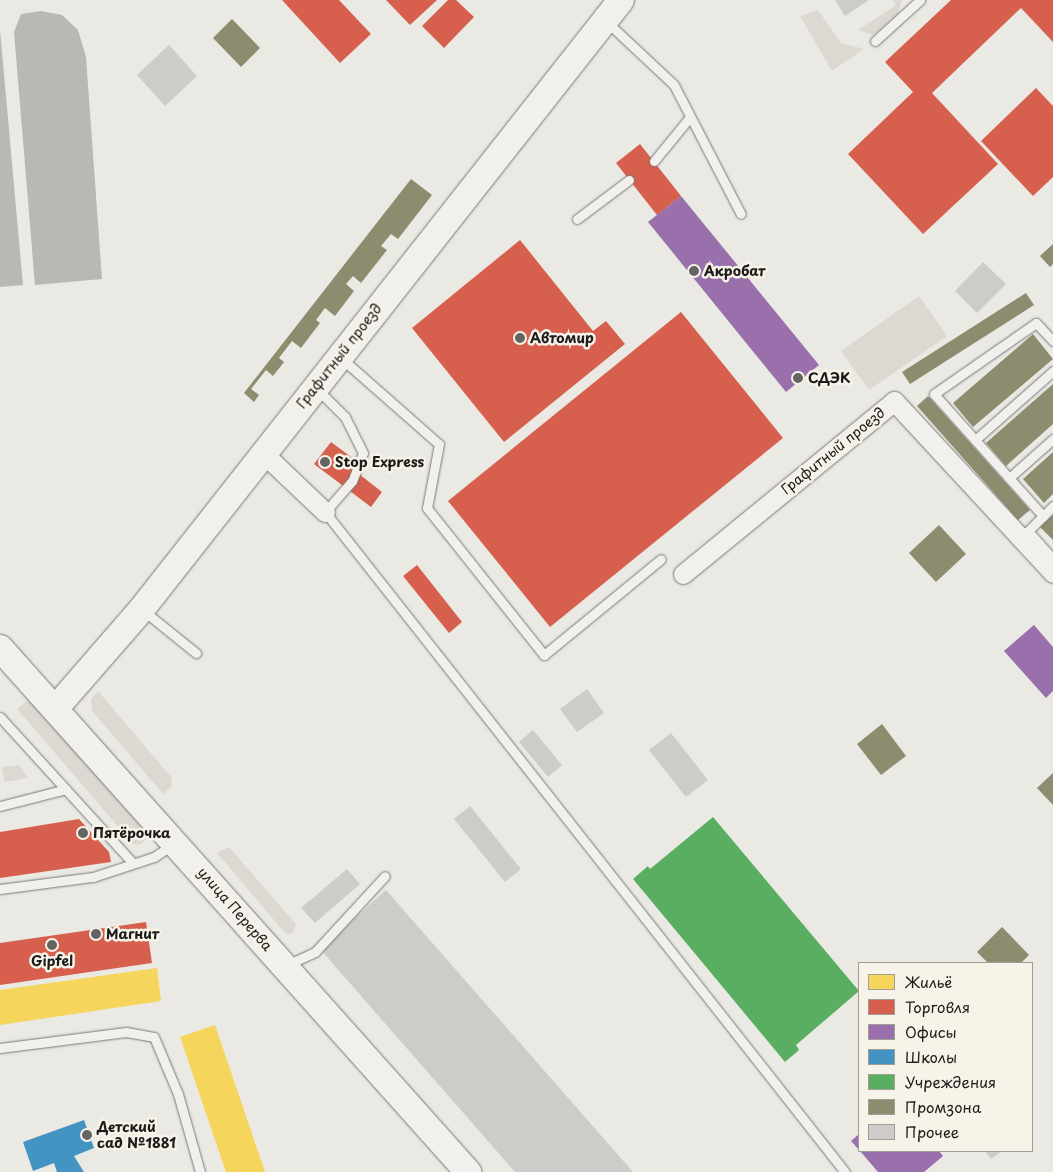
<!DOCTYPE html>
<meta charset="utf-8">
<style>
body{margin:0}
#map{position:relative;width:1053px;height:1172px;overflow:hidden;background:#eae9e4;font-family:"Playpen Sans",sans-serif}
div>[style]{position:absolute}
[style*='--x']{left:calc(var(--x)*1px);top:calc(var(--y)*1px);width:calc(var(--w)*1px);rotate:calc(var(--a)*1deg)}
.green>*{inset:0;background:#dbd9d2}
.water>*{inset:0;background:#bab8b2}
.homes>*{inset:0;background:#f6d55c}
.shops>*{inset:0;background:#d6604d}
.offices>*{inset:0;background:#9970ab}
.schools>*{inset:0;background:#4393c3}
.public>*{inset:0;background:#5aae61}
.industry>*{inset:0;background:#8c8c6e}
.building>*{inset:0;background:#cdccc9}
.roads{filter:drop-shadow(0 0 1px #797876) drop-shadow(0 0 1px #797876)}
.lane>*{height:9px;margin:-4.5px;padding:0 4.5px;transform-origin:4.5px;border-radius:4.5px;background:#f1f0ec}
.street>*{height:19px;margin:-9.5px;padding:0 9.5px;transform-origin:9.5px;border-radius:9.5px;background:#f1f0ec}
.secondary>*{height:26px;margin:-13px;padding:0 13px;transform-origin:13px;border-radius:13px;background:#f1f0ec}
.dots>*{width:14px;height:14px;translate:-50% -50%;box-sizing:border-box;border:2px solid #f7f3e8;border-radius:50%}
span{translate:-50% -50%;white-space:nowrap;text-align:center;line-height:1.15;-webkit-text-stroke:5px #f7f3e8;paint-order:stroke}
.poi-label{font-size:14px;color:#1c1c1c;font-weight:700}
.left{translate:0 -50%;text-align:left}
.street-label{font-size:14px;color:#1c1c1c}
.legend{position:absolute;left:858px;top:962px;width:175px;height:190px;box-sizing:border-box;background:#f7f3e8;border:1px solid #9f9d96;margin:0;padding:6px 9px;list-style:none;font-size:15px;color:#1c1c1c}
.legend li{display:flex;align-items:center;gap:10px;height:25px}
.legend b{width:25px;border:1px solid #9f9d96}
</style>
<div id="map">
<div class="green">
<i style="clip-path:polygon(893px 0,902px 0,898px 14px,873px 35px,858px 30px,896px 5px)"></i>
<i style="clip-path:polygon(818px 10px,841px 43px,864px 49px,832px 71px,800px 16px)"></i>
<i style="clip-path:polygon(919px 296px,947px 336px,869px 390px,841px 351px)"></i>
<i style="clip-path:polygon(98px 691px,171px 777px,172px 786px,163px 794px,92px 711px,91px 699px)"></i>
<i style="clip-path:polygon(28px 700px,151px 835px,141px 844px,133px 844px,17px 709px)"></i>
<i style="clip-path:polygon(19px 765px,28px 778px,5px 782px,2px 767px)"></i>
<i style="clip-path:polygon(229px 847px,296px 924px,293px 933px,286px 934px,217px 853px)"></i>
</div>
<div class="water">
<i style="clip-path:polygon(41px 11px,62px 15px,78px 30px,86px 57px,102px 279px,35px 285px,14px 32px,21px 14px)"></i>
<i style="clip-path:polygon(0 30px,23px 285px,0 287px)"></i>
</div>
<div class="homes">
<i style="clip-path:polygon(157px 968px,161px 1001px,0 1025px,0 990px)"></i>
<i style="clip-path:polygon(215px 1025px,265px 1172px,226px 1172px,180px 1037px)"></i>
</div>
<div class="shops">
<i style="clip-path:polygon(282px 0,339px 0,371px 34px,340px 63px)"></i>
<i style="clip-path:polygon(386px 0,437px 0,410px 25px)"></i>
<i style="clip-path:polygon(448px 0,456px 0,474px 17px,444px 48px,422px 26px)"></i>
<i style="clip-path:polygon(951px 0,1053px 0,1053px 42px,1021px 8px,932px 93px,998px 164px,923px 234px,848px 154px,913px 92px,885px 62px)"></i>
<i style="clip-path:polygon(1036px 88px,1053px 106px,1053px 177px,1033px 196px,981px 141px)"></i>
<i style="clip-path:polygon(640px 144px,681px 196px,657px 215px,616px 163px)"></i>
<i style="clip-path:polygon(520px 240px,593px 331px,606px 321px,625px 344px,504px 442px,412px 328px)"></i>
<i style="clip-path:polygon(681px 312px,783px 438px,550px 627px,448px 501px)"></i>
<i style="clip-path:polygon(331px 442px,355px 460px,350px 467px,382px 492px,371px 507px,314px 464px)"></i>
<i style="clip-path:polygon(417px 565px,462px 622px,449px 633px,403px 576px)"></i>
<i style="clip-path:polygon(79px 819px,109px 852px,111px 862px,0 878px,0 832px)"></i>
<i style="clip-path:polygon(146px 922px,152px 963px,0 985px,0 943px)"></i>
</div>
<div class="offices">
<i style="clip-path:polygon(681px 196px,819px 365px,786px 392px,648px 222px)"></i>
<i style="clip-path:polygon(1034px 625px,1053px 647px,1053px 691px,1046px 698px,1004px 651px)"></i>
<i style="clip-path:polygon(859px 1134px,859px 1150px,851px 1141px)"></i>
<i style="clip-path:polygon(860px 1151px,939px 1151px,943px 1156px,924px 1172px,878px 1172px)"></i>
</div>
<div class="schools">
<i style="clip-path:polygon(84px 1120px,94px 1148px,74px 1156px,84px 1172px,57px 1172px,54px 1163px,33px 1171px,23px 1142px)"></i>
</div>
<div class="public">
<i style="clip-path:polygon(713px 817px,859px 991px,796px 1045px,799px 1050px,785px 1062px,633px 879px,648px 866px,650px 869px)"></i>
</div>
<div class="industry">
<i style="clip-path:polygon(232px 19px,260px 48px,241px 67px,213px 38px)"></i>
<i style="clip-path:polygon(411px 179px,432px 195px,398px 239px,391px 234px,381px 246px,387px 250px,361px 283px,353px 276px,346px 284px,354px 291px,335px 316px,325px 308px,316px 320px,320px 323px,301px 348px,292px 341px,279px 358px,284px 362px,273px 376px,266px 370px,251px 389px,259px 395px,254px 402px,244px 393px)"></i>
<i style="clip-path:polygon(1053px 244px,1053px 264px,1050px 267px,1040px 256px)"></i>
<i style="clip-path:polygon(1026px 293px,1034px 305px,910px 384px,902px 372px)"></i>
<i style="clip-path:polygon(1033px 334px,1053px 359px,973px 427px,953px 403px)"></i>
<i style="clip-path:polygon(1053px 384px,1053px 424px,1006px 466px,986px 443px)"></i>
<i style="clip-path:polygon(928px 396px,1030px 510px,1018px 520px,917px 406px)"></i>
<i style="clip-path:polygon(1053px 452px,1053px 494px,1044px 503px,1023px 479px)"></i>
<i style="clip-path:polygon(1053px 515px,1053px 540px,1040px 527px)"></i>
<i style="clip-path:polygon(939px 525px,966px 554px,936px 582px,909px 553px)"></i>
<i style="clip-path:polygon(882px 724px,906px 756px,881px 775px,857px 744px)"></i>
<i style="clip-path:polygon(1053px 773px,1053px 805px,1037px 788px)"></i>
<i style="clip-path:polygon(1002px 927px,1029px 955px,1021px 963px,988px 963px,977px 952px)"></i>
</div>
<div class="building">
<i style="clip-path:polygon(835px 0,869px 0,845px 16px)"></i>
<i style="clip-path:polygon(169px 45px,197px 76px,165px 106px,137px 75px)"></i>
<i style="clip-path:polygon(983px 262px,1006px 284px,977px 313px,955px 291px)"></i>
<i style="clip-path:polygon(587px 689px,604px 713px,577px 732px,560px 709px)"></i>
<i style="clip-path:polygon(533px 730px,562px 765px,548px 777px,519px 742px)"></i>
<i style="clip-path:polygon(671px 733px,708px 780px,686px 797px,649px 750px)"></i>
<i style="clip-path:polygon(470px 806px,521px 869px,505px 882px,454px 819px)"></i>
<i style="clip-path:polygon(347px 869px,360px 884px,315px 923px,301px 908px)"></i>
<i style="clip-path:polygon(386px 890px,633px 1172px,515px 1172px,320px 949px)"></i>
<i style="clip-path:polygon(985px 1151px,1002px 1151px,991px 1159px)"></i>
</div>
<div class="roads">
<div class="lane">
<i style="--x:607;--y:22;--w:92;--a:43.2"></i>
<i style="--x:674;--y:85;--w:145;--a:62.6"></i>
<i style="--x:875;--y:41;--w:61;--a:-42.3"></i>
<i style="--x:654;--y:161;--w:57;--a:-50.7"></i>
<i style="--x:577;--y:219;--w:65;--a:-36.9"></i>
<i style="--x:1053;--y:341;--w:25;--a:-133"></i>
<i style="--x:1036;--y:323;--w:124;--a:145.2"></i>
<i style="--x:934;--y:394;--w:164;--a:48.2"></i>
<i style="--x:1043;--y:516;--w:21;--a:135"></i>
<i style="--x:1028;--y:531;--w:38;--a:48"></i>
<i style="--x:341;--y:358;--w:130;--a:41.3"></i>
<i style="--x:439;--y:444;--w:65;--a:100.6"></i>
<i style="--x:427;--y:508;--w:188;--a:51.5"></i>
<i style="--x:544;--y:655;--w:151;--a:-39.4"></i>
<i style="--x:317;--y:389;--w:40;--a:45"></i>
<i style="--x:345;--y:417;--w:40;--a:63.4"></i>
<i style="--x:363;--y:453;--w:30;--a:111"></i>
<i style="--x:352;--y:481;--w:41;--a:131.1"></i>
<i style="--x:325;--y:512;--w:840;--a:51.77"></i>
<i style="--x:975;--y:440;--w:104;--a:-41.5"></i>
<i style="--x:1009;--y:478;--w:59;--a:-41.6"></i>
<i style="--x:1043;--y:516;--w:14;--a:-45"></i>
<i style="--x:144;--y:611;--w:67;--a:38.9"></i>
<i style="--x:0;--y:717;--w:197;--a:47.7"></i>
<i style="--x:0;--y:806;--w:68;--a:-14.4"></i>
<i style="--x:0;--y:889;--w:94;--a:-7.4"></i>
<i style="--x:93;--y:877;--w:64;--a:-18.2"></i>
<i style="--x:154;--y:857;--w:22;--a:-34"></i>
<i style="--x:287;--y:965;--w:31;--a:-25"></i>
<i style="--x:315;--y:952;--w:103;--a:-47.4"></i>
<i style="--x:0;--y:1048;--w:127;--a:-7.2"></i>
<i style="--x:126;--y:1032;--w:28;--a:10"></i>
<i style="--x:154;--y:1037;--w:62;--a:67.2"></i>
<i style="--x:178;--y:1094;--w:81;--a:74.2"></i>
</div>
<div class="street">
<i style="--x:264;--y:454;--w:84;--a:43.6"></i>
<i style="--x:683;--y:574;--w:273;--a:-39.3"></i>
<i style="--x:894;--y:401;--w:234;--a:47.2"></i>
</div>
<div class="secondary">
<i style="--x:0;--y:648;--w:703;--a:48.23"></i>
<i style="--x:55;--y:709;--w:131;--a:-49"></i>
<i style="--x:141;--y:610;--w:776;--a:-51.8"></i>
</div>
</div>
<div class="dots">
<i style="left:694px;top:271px;background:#646462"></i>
<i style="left:520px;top:338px;background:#646462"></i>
<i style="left:798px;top:378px;background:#646462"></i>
<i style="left:325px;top:462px;background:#646462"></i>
<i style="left:83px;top:833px;background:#646462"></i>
<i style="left:96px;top:934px;background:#646462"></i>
<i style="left:52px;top:945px;background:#646462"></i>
<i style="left:87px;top:1135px;background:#646462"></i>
</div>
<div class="poi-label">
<span class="left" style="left:704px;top:271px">Акробат</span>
<span class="left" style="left:530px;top:338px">Автомир</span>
<span class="left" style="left:808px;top:378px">СДЭК</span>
<span class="left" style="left:335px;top:462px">Stop Express</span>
<span class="left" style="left:93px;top:833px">Пятёрочка</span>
<span class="left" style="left:106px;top:934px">Магнит</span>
<span style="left:52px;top:961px">Gipfel</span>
<span class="left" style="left:97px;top:1135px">Детский<br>сад №1881</span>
</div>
<div class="street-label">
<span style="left:339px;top:356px;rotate:-52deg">Графитный проезд</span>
<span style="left:833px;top:451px;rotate:-39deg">Графитный проезд</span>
<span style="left:235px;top:909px;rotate:49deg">улица Перерва</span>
</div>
<ul class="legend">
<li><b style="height:14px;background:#f6d55c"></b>Жильё</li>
<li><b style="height:14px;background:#d6604d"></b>Торговля</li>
<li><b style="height:14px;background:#9970ab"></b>Офисы</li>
<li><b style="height:14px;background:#4393c3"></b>Школы</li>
<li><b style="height:14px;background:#5aae61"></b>Учреждения</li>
<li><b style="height:14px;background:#8c8c6e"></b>Промзона</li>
<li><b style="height:14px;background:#cdccc9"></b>Прочее</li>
</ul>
</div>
